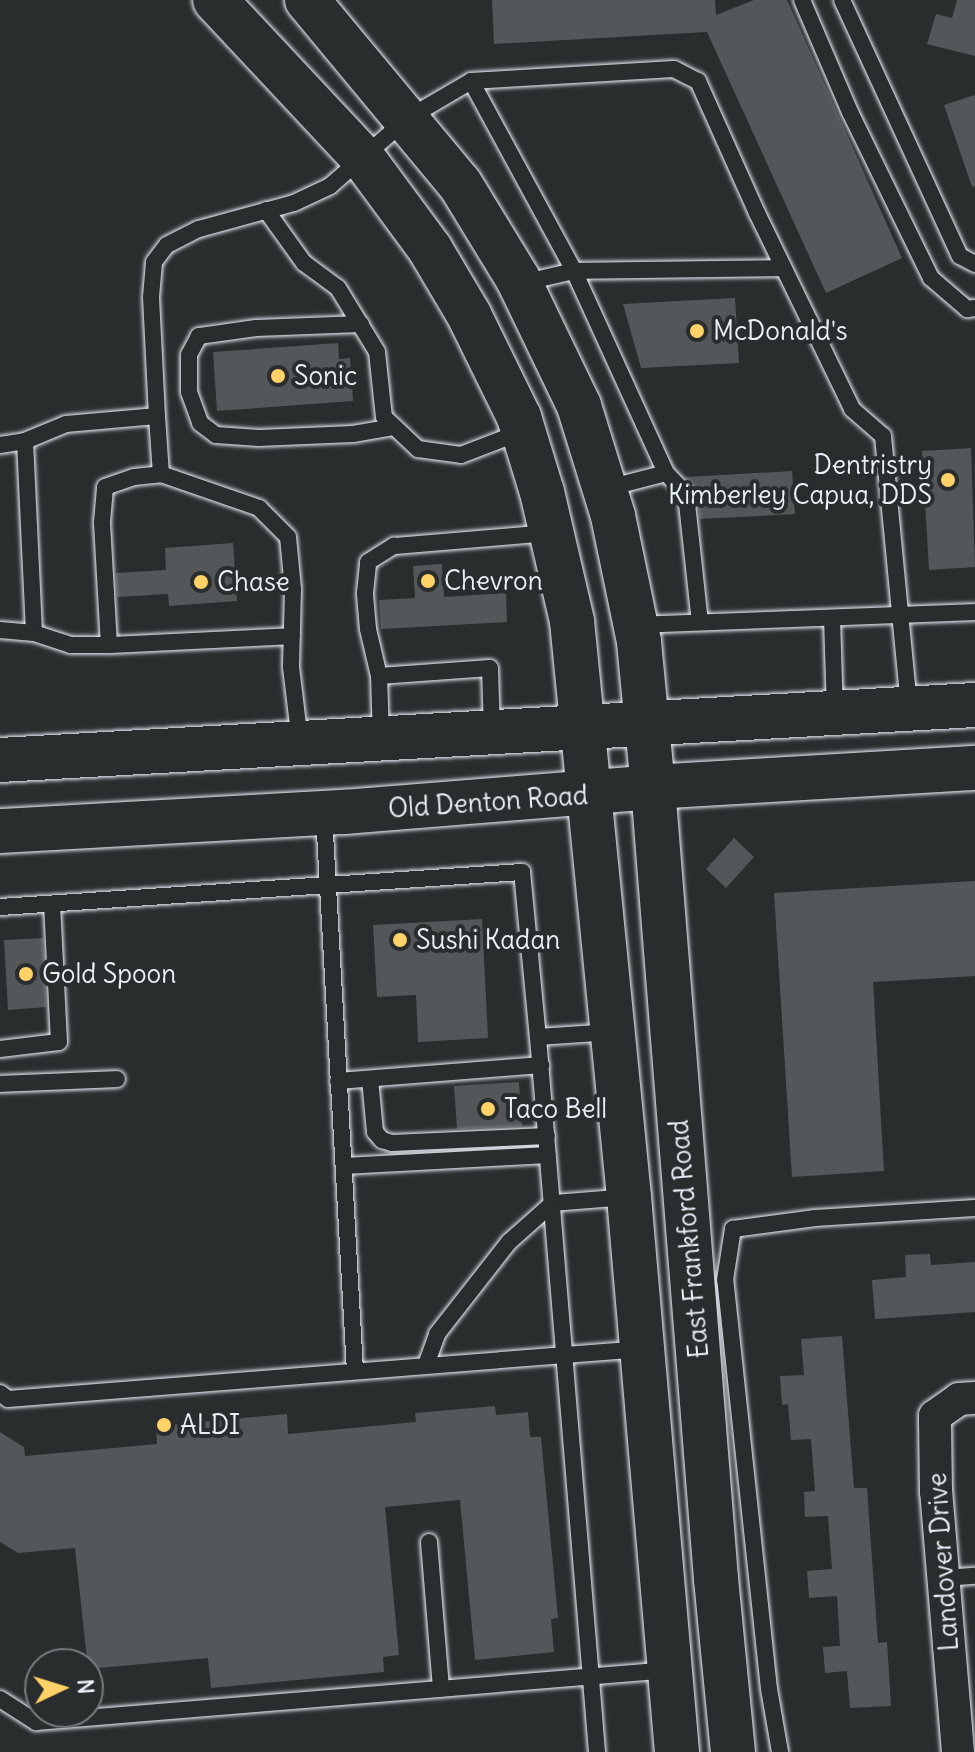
<!DOCTYPE html>
<style>
body{margin:0}
#map{position:relative;width:975px;height:1752px;overflow:hidden;background:#2a2d2e;font-family:Delius,sans-serif}
div>[style]{position:absolute}
[style*='--x']{left:calc(var(--x)*1px);top:calc(var(--y)*1px);width:calc(var(--w)*1px);rotate:calc(var(--a)*1deg)}
.building>*{inset:0;background:#535759}
.roads{filter:drop-shadow(0 0 2px #e8f1f8) drop-shadow(0 0 2px #e8f1f8)}
.lane>*{height:16px;margin:-8px;padding:0 8px;transform-origin:8px;border-radius:8px;background:#2a2d2e}
.street>*{height:32px;margin:-16px;padding:0 16px;transform-origin:16px;border-radius:16px;background:#2a2d2e}
.secondary>*{height:44px;margin:-22px;padding:0 22px;transform-origin:22px;border-radius:22px;background:#2a2d2e}
.dots>*{width:22px;height:22px;translate:-50% -50%;box-sizing:border-box;border:4px solid #2a2d2e;border-radius:50%}
span{translate:-50% -50%;white-space:nowrap;text-align:center;line-height:1.15;-webkit-text-stroke:8px #2a2d2e;paint-order:stroke}
.poi-label{font-size:26px;color:#e8f1f8}
.left{translate:0 -50%;text-align:left}
.right{translate:-100% -50%;text-align:right}
.street-label{font-size:26px;color:#e8f1f8}
.north{position:absolute;left:24px;top:1648px;width:80px;height:80px;box-sizing:border-box;background:#2a2d2e;border:2px solid #767b7f;border-radius:50%;rotate:86deg;font-size:22px;font-weight:700;line-height:32px;text-align:center;color:#e8f1f8}
.north::after{content:'';display:block;margin:auto;width:28px;height:36px;background:#ffd166;clip-path:polygon(50% 0,100% 100%,50% 72%,0 100%)}
</style>
<div id="map">
<div class="building">
<i style="clip-path:polygon(492px 0,715px 0,716px 15px,754px 0,787px 0,902px 258px,826px 293px,707px 32px,494px 44px)"></i>
<i style="clip-path:polygon(957px 0,975px 0,975px 56px,927px 44px,936px 14px,952px 18px)"></i>
<i style="clip-path:polygon(975px 95px,975px 186px,972px 187px,944px 105px)"></i>
<i style="clip-path:polygon(735px 298px,739px 363px,641px 368px,623px 304px)"></i>
<i style="clip-path:polygon(338px 343px,339px 359px,350px 358px,353px 401px,217px 411px,213px 352px)"></i>
<i style="clip-path:polygon(971px 448px,975px 567px,929px 570px,922px 451px)"></i>
<i style="clip-path:polygon(792px 471px,795px 514px,700px 519px,697px 492px,685px 477px)"></i>
<i style="clip-path:polygon(233px 543px,237px 601px,169px 606px,168px 594px,117px 597px,116px 573px,166px 570px,165px 548px)"></i>
<i style="clip-path:polygon(442px 564px,444px 597px,506px 593px,507px 622px,381px 629px,379px 600px,415px 598px,413px 566px)"></i>
<i style="clip-path:polygon(734px 838px,754px 857px,726px 888px,706px 869px)"></i>
<i style="clip-path:polygon(975px 881px,975px 976px,873px 982px,884px 1171px,792px 1177px,774px 893px)"></i>
<i style="clip-path:polygon(482px 919px,488px 1038px,418px 1042px,416px 995px,377px 997px,373px 925px)"></i>
<i style="clip-path:polygon(43px 938px,46px 1007px,8px 1010px,4px 940px)"></i>
<i style="clip-path:polygon(519px 1082px,522px 1126px,457px 1129px,454px 1086px)"></i>
<i style="clip-path:polygon(930px 1254px,931px 1265px,975px 1262px,975px 1312px,875px 1319px,872px 1280px,906px 1277px,905px 1255px)"></i>
<i style="clip-path:polygon(842px 1336px,854px 1488px,867px 1488px,878px 1643px,887px 1642px,891px 1706px,850px 1708px,847px 1671px,825px 1673px,823px 1647px,840px 1646px,837px 1596px,809px 1598px,807px 1571px,832px 1569px,828px 1516px,805px 1517px,804px 1492px,815px 1491px,811px 1439px,791px 1440px,788px 1404px,782px 1405px,780px 1376px,804px 1375px,801px 1339px)"></i>
<i style="clip-path:polygon(495px 1406px,496px 1415px,528px 1412px,530px 1437px,541px 1437px,558px 1618px,551px 1619px,554px 1652px,475px 1660px,460px 1500px,385px 1507px,399px 1655px,383px 1657px,384px 1672px,211px 1688px,208px 1658px,88px 1669px,75px 1548px,18px 1553px,0 1542px,0 1432px,24px 1447px,25px 1456px,157px 1444px,156px 1426px,287px 1414px,288px 1434px,416px 1422px,415px 1413px)"></i>
</div>
<div class="roads">
<div class="lane">
<i style="--x:802;--y:0;--w:122;--a:66.8"></i>
<i style="--x:850;--y:112;--w:185;--a:64"></i>
<i style="--x:931;--y:278;--w:48;--a:40.7"></i>
<i style="--x:967;--y:309;--w:8;--a:-7"></i>
<i style="--x:842;--y:0;--w:282;--a:65.3"></i>
<i style="--x:960;--y:256;--w:17;--a:28"></i>
<i style="--x:471;--y:81;--w:203;--a:-3.4"></i>
<i style="--x:674;--y:69;--w:27;--a:27"></i>
<i style="--x:698;--y:81;--w:145;--a:65.9"></i>
<i style="--x:757;--y:213;--w:218;--a:64.1"></i>
<i style="--x:852;--y:409;--w:41;--a:41.1"></i>
<i style="--x:883;--y:436;--w:272;--a:84.5"></i>
<i style="--x:266;--y:210;--w:65;--a:54.4"></i>
<i style="--x:304;--y:263;--w:42;--a:36.3"></i>
<i style="--x:338;--y:288;--w:75;--a:58.6"></i>
<i style="--x:377;--y:352;--w:65;--a:83.9"></i>
<i style="--x:384;--y:417;--w:47;--a:43.3"></i>
<i style="--x:418;--y:449;--w:43;--a:7.9"></i>
<i style="--x:461;--y:455;--w:64;--a:-21"></i>
<i style="--x:522;--y:283;--w:53;--a:-13"></i>
<i style="--x:574;--y:271;--w:222;--a:65.5"></i>
<i style="--x:361;--y:324;--w:105;--a:177.8"></i>
<i style="--x:256;--y:328;--w:58;--a:172"></i>
<i style="--x:199;--y:336;--w:21;--a:118"></i>
<i style="--x:189;--y:355;--w:37;--a:90"></i>
<i style="--x:189;--y:392;--w:33;--a:70"></i>
<i style="--x:200;--y:423;--w:20;--a:37"></i>
<i style="--x:216;--y:435;--w:43;--a:4"></i>
<i style="--x:259;--y:438;--w:94;--a:-2.4"></i>
<i style="--x:353;--y:434;--w:42;--a:-9.7"></i>
<i style="--x:157;--y:416;--w:58;--a:86.1"></i>
<i style="--x:161;--y:474;--w:104;--a:19.1"></i>
<i style="--x:259;--y:508;--w:41;--a:45"></i>
<i style="--x:288;--y:537;--w:52;--a:84.5"></i>
<i style="--x:293;--y:589;--w:78;--a:91.5"></i>
<i style="--x:291;--y:667;--w:75;--a:83.1"></i>
<i style="--x:25;--y:441;--w:192;--a:87.3"></i>
<i style="--x:0;--y:445;--w:25;--a:-9"></i>
<i style="--x:25;--y:441;--w:44;--a:-22.5"></i>
<i style="--x:66;--y:424;--w:91;--a:-5"></i>
<i style="--x:157;--y:416;--w:119;--a:-92.9"></i>
<i style="--x:151;--y:297;--w:35;--a:-85"></i>
<i style="--x:154;--y:262;--w:21;--a:-53"></i>
<i style="--x:167;--y:245;--w:36;--a:-27"></i>
<i style="--x:199;--y:229;--w:98;--a:-15.3"></i>
<i style="--x:294;--y:203;--w:40;--a:-25"></i>
<i style="--x:330;--y:186;--w:103;--a:-41.1"></i>
<i style="--x:408;--y:118;--w:73;--a:-30.4"></i>
<i style="--x:471;--y:81;--w:216;--a:61.5"></i>
<i style="--x:574;--y:271;--w:209;--a:-0.8"></i>
<i style="--x:608;--y:488;--w:60;--a:-14.5"></i>
<i style="--x:666;--y:473;--w:29;--a:46"></i>
<i style="--x:686;--y:494;--w:129;--a:83.8"></i>
<i style="--x:832;--y:618;--w:94;--a:88.2"></i>
<i style="--x:637;--y:625;--w:338;--a:-2.2"></i>
<i style="--x:0;--y:630;--w:34;--a:5"></i>
<i style="--x:34;--y:633;--w:39;--a:18"></i>
<i style="--x:71;--y:645;--w:38;--a:0"></i>
<i style="--x:109;--y:645;--w:123;--a:-93.3"></i>
<i style="--x:102;--y:522;--w:35;--a:-85"></i>
<i style="--x:105;--y:487;--w:31;--a:-19"></i>
<i style="--x:134;--y:477;--w:27;--a:-6"></i>
<i style="--x:109;--y:645;--w:183;--a:-2.8"></i>
<i style="--x:379;--y:676;--w:48;--a:-103.2"></i>
<i style="--x:368;--y:629;--w:36;--a:-95"></i>
<i style="--x:365;--y:593;--w:31;--a:-84"></i>
<i style="--x:368;--y:562;--w:31;--a:-32"></i>
<i style="--x:394;--y:546;--w:157;--a:-4.8"></i>
<i style="--x:381;--y:738;--w:62;--a:-91.8"></i>
<i style="--x:379;--y:676;--w:111;--a:-4.1"></i>
<i style="--x:490;--y:668;--w:64;--a:88.2"></i>
<i style="--x:324;--y:815;--w:557;--a:86.81"></i>
<i style="--x:0;--y:907;--w:523;--a:-3.84"></i>
<i style="--x:522;--y:872;--w:166;--a:84.5"></i>
<i style="--x:0;--y:1049;--w:59;--a:-6.8"></i>
<i style="--x:59;--y:1042;--w:138;--a:-92.9"></i>
<i style="--x:370;--y:1079;--w:53;--a:84.6"></i>
<i style="--x:375;--y:1132;--w:11;--a:49"></i>
<i style="--x:382;--y:1140;--w:10;--a:17"></i>
<i style="--x:392;--y:1143;--w:155;--a:-2.6"></i>
<i style="--x:338;--y:1081;--w:204;--a:-4.5"></i>
<i style="--x:0;--y:1084;--w:117;--a:-2.4"></i>
<i style="--x:344;--y:1166;--w:204;--a:-3.1"></i>
<i style="--x:426;--y:1365;--w:33;--a:-70"></i>
<i style="--x:437;--y:1334;--w:117;--a:-52"></i>
<i style="--x:509;--y:1242;--w:59;--a:-41.6"></i>
<i style="--x:553;--y:1203;--w:74;--a:-4.6"></i>
<i style="--x:0;--y:1393;--w:10;--a:37"></i>
<i style="--x:8;--y:1399;--w:636;--a:-4.51"></i>
<i style="--x:429;--y:1542;--w:147;--a:85.3"></i>
<i style="--x:943;--y:1578;--w:32;--a:-4"></i>
<i style="--x:0;--y:1699;--w:43;--a:32.6"></i>
<i style="--x:36;--y:1722;--w:636;--a:-4.69"></i>
<i style="--x:597;--y:1752;--w:717;--a:-94.72"></i>
<i style="--x:538;--y:1037;--w:74;--a:-3.9"></i>
<i style="--x:780;--y:1752;--w:64;--a:-99.9"></i>
<i style="--x:769;--y:1689;--w:411;--a:-96.1"></i>
<i style="--x:725;--y:1280;--w:52;--a:-81.1"></i>
<i style="--x:733;--y:1229;--w:83;--a:-7.6"></i>
<i style="--x:815;--y:1218;--w:160;--a:-3.6"></i>
</div>
<div class="street">
<i style="--x:958;--y:1752;--w:261;--a:-94.8"></i>
<i style="--x:936;--y:1492;--w:76;--a:-90.8"></i>
<i style="--x:935;--y:1416;--w:29;--a:-35"></i>
<i style="--x:959;--y:1399;--w:16;--a:-4"></i>
</div>
<div class="secondary">
<i style="--x:215;--y:0;--w:216;--a:46.9"></i>
<i style="--x:363;--y:158;--w:113;--a:53.6"></i>
<i style="--x:430;--y:249;--w:77;--a:59.4"></i>
<i style="--x:469;--y:315;--w:114;--a:63.9"></i>
<i style="--x:519;--y:417;--w:78;--a:73"></i>
<i style="--x:542;--y:492;--w:132;--a:76.9"></i>
<i style="--x:572;--y:621;--w:579;--a:84.35"></i>
<i style="--x:629;--y:1197;--w:557;--a:85.06"></i>
<i style="--x:307;--y:0;--w:239;--a:50.3"></i>
<i style="--x:460;--y:184;--w:111;--a:58.6"></i>
<i style="--x:518;--y:279;--w:141;--a:64.3"></i>
<i style="--x:579;--y:406;--w:115;--a:72.8"></i>
<i style="--x:613;--y:516;--w:129;--a:78.3"></i>
<i style="--x:639;--y:642;--w:146;--a:84.5"></i>
<i style="--x:653;--y:787;--w:795;--a:85.45"></i>
<i style="--x:716;--y:1579;--w:174;--a:84.4"></i>
<i style="--x:0;--y:760;--w:977;--a:-3.23"></i>
<i style="--x:0;--y:831;--w:345;--a:-3.2"></i>
<i style="--x:344;--y:812;--w:310;--a:-4.6"></i>
<i style="--x:653;--y:787;--w:323;--a:-3.4"></i>
</div>
</div>
<div class="dots">
<i style="left:697px;top:331px;background:#ffd166"></i>
<i style="left:278px;top:376px;background:#ffd166"></i>
<i style="left:948px;top:480px;background:#ffd166"></i>
<i style="left:428px;top:581px;background:#ffd166"></i>
<i style="left:201px;top:582px;background:#ffd166"></i>
<i style="left:400px;top:940px;background:#ffd166"></i>
<i style="left:26px;top:974px;background:#ffd166"></i>
<i style="left:488px;top:1109px;background:#ffd166"></i>
<i style="left:164px;top:1425px;background:#ffd166"></i>
</div>
<div class="poi-label">
<span class="left" style="left:713px;top:331px">McDonald's</span>
<span class="left" style="left:294px;top:376px">Sonic</span>
<span class="right" style="left:932px;top:480px">Dentristry<br>Kimberley Capua, DDS</span>
<span class="left" style="left:444px;top:581px">Chevron</span>
<span class="left" style="left:217px;top:582px">Chase</span>
<span class="left" style="left:416px;top:940px">Sushi Kadan</span>
<span class="left" style="left:42px;top:974px">Gold Spoon</span>
<span class="left" style="left:504px;top:1109px">Taco Bell</span>
<span class="left" style="left:180px;top:1425px">ALDI</span>
</div>
<div class="street-label">
<span style="left:488px;top:802px;rotate:-4deg">Old Denton Road</span>
<span style="left:689px;top:1239px;rotate:-95deg">East Frankford Road</span>
<span style="left:943px;top:1562px;rotate:-94deg">Landover Drive</span>
</div>
<div class="north">N</div>
</div>
